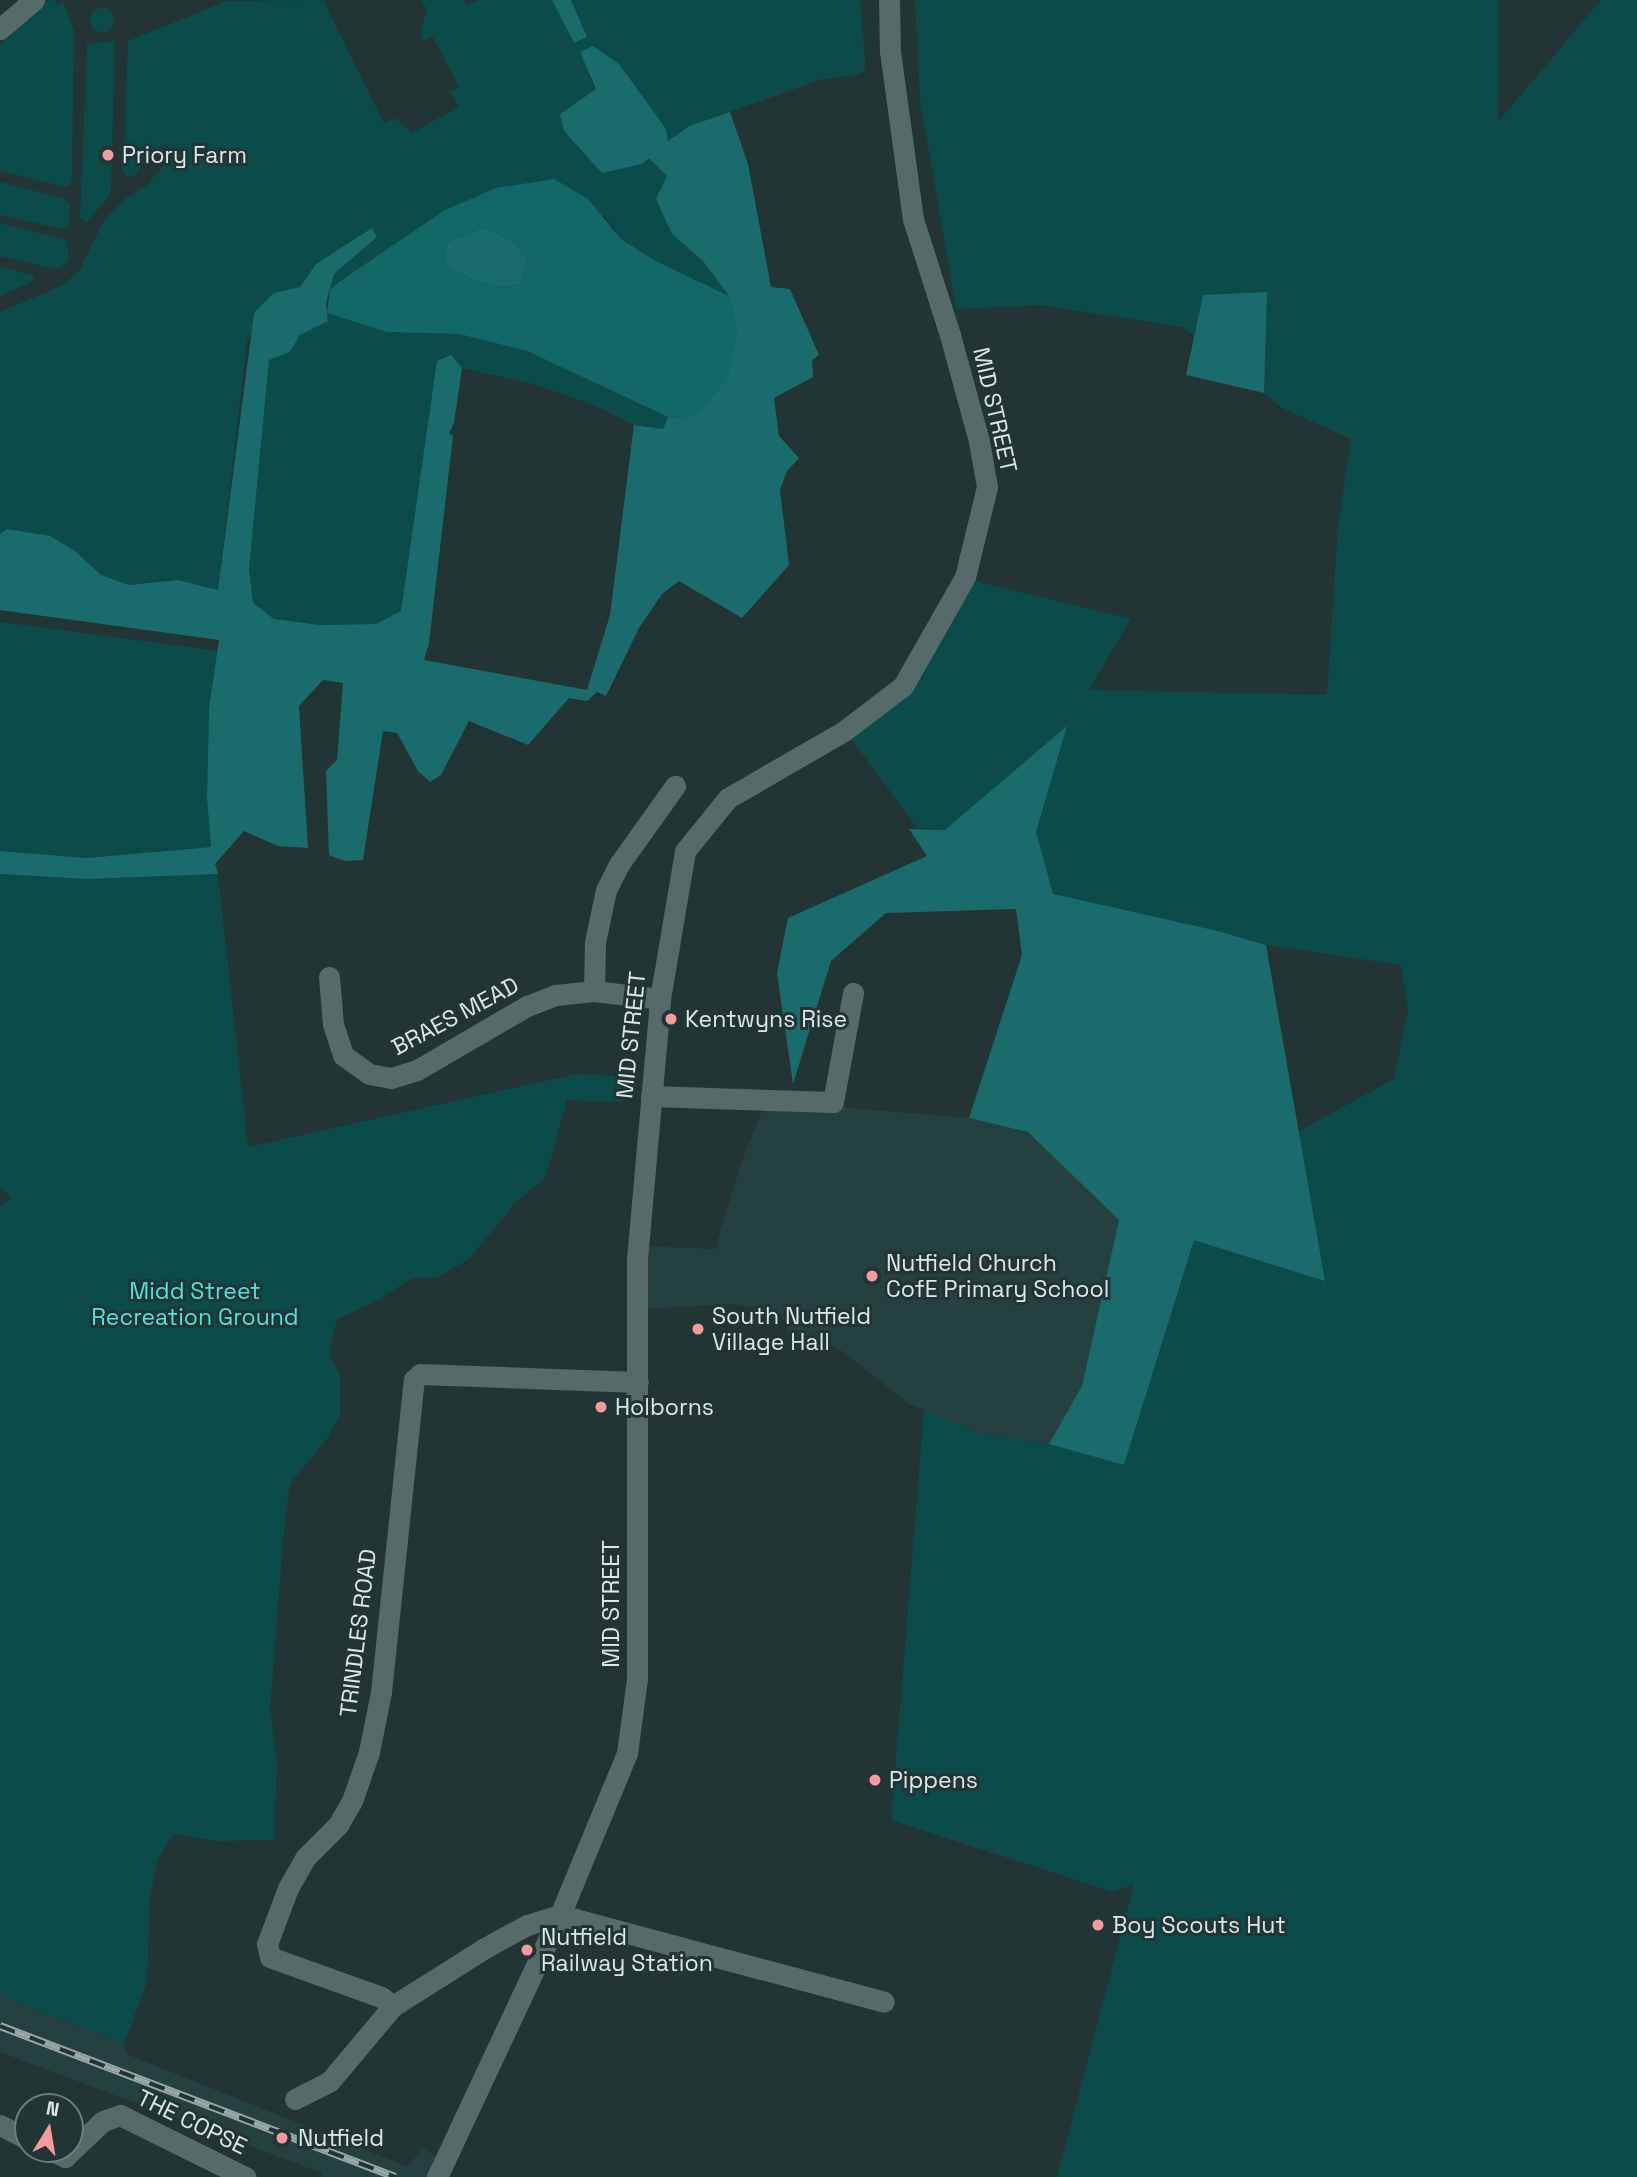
<!DOCTYPE html>
<style>
body{margin:0}
#map{position:relative;width:1637px;height:2177px;overflow:hidden;background:#223534;font-family:"Space Grotesk",sans-serif}
div>[style]{position:absolute}
[style*='--x']{left:calc(var(--x)*1px);top:calc(var(--y)*1px);width:calc(var(--w)*1px);rotate:calc(var(--a)*1deg)}
.built>*{inset:0;background:#244140}
.green>*{inset:0;background:#0b4c4a}
.round{border-radius:50%}
.forest>*{inset:0;background:#196c6b}
.water>*{inset:0;background:#116866}
.minor>*{height:21px;margin:-10.5px;padding:0 10.5px;transform-origin:10.5px;border-radius:10.5px;background:#556a69}
.rail>*{height:8px;margin-top:-4px;transform-origin:0;background:repeating-linear-gradient(90deg,#223534 0 16px,#99a7a6 0 32px);box-sizing:border-box;border-block:2px solid #99a7a6}
.dots>*{width:19px;height:19px;translate:-50% -50%;box-sizing:border-box;border:4px solid #223534;border-radius:50%}
span{translate:-50% -50%;white-space:nowrap;text-align:center;line-height:1.15;-webkit-text-stroke:6px #223534;paint-order:stroke}
.poi-label{font-size:23px;color:#dce8e7}
.left{translate:0 -50%;text-align:left}
.street-label{font-size:23px;color:#dce8e7}
.park-label{font-size:23px;color:#4ce4e0}
.north{position:absolute;left:14px;top:2093px;width:70px;height:70px;box-sizing:border-box;background:#223534;border:2px solid #6c7d7c;border-radius:50%;rotate:11deg;font-size:19px;font-weight:700;line-height:28px;text-align:center;color:#dce8e7}
.north::after{content:'';display:block;margin:auto;width:24px;height:32px;background:#f59b9d;clip-path:polygon(50% 0,100% 100%,50% 72%,0 100%)}
</style>
<div id="map">
<div class="built">
<i style="clip-path:polygon(766px 1101px,969px 1118px,1133px 1158px,1082px 1386px,1049px 1444px,982px 1434px,909px 1404px,841px 1350px,820px 1341px,790px 1336px,779px 1312px,735px 1304px,637px 1309px,638px 1246px,715px 1249px,741px 1163px)"></i>
<i style="clip-path:polygon(0 1996px,124px 2044px,126px 2054px,408px 2167px,422px 2148px,439px 2158px,429px 2177px,321px 2177px,322px 2173px,0 2052px)"></i>
</div>
<div class="green">
<i style="clip-path:polygon(48px 0,55px 0,56px 5px,63px 1px,74px 32px,72px 176px,70px 185px,65px 187px,0 171px,0 45px)"></i>
<i style="clip-path:polygon(323px 0,384px 123px,395px 118px,412px 133px,459px 107px,450px 92px,459px 87px,433px 37px,423px 41px,420px 32px,427px 9px,421px 0,464px 0,467px 5px,478px 0,552px 0,574px 43px,587px 37px,571px 0,860px 0,866px 70px,856px 75px,823px 79px,689px 126px,668px 141px,588px 75px,596px 89px,560px 114px,649px 158px,668px 177px,656px 199px,672px 234px,703px 261px,729px 296px,654px 260px,621px 239px,605px 216px,445px 210px,330px 290px,334px 274px,377px 238px,373px 229px,316px 264px,300px 287px,274px 293px,247px 341px,218px 591px,175px 580px,129px 585px,101px 575px,75px 551px,7px 529px,0 534px,0 312px,63px 285px,79px 271px,104px 220px,125px 199px,146px 186px,171px 156px,167px 145px,152px 149px,136px 175px,128px 177px,123px 172px,128px 41px,227px 1px)"></i>
<i style="clip-path:polygon(915px 0,1499px 0,1498px 122px,1601px 0,1637px 0,1637px 2177px,1057px 2177px,1134px 1884px,1113px 1892px,891px 1820px,924px 1410px,982px 1434px,1049px 1444px,1124px 1465px,1194px 1239px,1295px 1133px,1394px 1079px,1408px 1010px,1401px 965px,1266px 945px,1218px 931px,1053px 895px,1036px 832px,1064px 732px,945px 830px,917px 828px,850px 737px,974px 581px,1131px 619px,1089px 690px,1327px 695px,1338px 526px,1351px 439px,1282px 408px,1264px 393px,1203px 296px,1194px 336px,1183px 327px,1040px 305px,956px 309px,920px 99px)"></i>
<i class="round" style="left:90px;top:8px;width:24px;height:24px"></i>
<i style="clip-path:polygon(115px 41px,111px 188px,109px 196px,87px 222px,80px 219px,87px 44px)"></i>
<i style="clip-path:polygon(0 182px,65px 199px,70px 204px,69px 225px,62px 229px,0 215px)"></i>
<i style="clip-path:polygon(0 223px,67px 240px,69px 260px,57px 269px,0 256px)"></i>
<i style="clip-path:polygon(0 267px,32px 275px,36px 280px,0 296px)"></i>
<i style="clip-path:polygon(327px 313px,387px 332px,459px 334px,527px 351px,668px 417px,663px 429px,634px 425px,596px 406px,533px 384px,462px 368px,451px 355px,438px 361px,401px 611px,376px 624px,320px 625px,274px 619px,253px 603px,249px 569px,269px 360px,289px 352px,300px 335px,328px 321px)"></i>
<i style="clip-path:polygon(0 622px,218px 651px,209px 708px,207px 798px,211px 847px,87px 858px,0 851px)"></i>
<i style="clip-path:polygon(0 874px,87px 879px,218px 874px,248px 1147px,577px 1074px,635px 1077px,633px 1099px,620px 1102px,567px 1100px,546px 1177px,516px 1202px,469px 1259px,436px 1278px,412px 1278px,375px 1302px,337px 1319px,329px 1355px,340px 1375px,340px 1416px,326px 1440px,290px 1483px,285px 1519px,270px 1709px,277px 1760px,274px 1840px,216px 1841px,174px 1834px,157px 1860px,150px 1899px,147px 1981px,124px 2044px,0 1996px,0 1208px,12px 1197px,0 1188px)"></i>
</div>
<div class="forest">
<i style="clip-path:polygon(552px 0,571px 0,587px 37px,574px 43px)"></i>
<i style="clip-path:polygon(593px 46px,619px 64px,666px 129px,668px 141px,689px 126px,730px 112px,748px 164px,771px 287px,790px 289px,819px 355px,812px 360px,813px 377px,774px 398px,779px 436px,799px 458px,787px 471px,780px 490px,789px 565px,742px 618px,679px 581px,662px 594px,639px 628px,606px 696px,597px 692px,587px 701px,569px 698px,528px 745px,469px 721px,441px 775px,430px 782px,418px 771px,397px 733px,383px 731px,363px 860px,345px 861px,329px 855px,326px 771px,337px 760px,343px 683px,323px 680px,299px 706px,308px 848px,278px 846px,244px 831px,215px 864px,218px 874px,87px 879px,0 874px,0 851px,87px 858px,211px 847px,207px 798px,209px 708px,219px 640px,0 610px,0 534px,7px 529px,50px 536px,75px 551px,101px 575px,129px 585px,178px 580px,218px 590px,254px 313px,274px 293px,300px 287px,316px 264px,372px 228px,377px 237px,334px 274px,326px 303px,328px 321px,300px 335px,290px 352px,269px 360px,249px 569px,253px 603px,274px 619px,320px 625px,376px 624px,401px 611px,437px 361px,451px 355px,462px 368px,454px 423px,449px 433px,453px 436px,429px 643px,424px 660px,587px 690px,610px 615px,634px 425px,663px 429px,668px 417px,684px 419px,737px 332px,729px 296px,703px 261px,672px 234px,656px 199px,667px 176px,649px 158px,642px 164px,602px 173px,564px 131px,560px 114px,596px 89px,580px 52px)"></i>
<i style="clip-path:polygon(483px 227px,515px 242px,528px 262px,520px 284px,504px 288px,472px 279px,452px 271px,444px 260px,448px 242px)"></i>
<i style="clip-path:polygon(1267px 292px,1264px 393px,1186px 375px,1203px 295px)"></i>
<i style="clip-path:polygon(1067px 726px,1036px 832px,1053px 894px,1218px 931px,1266px 945px,1325px 1281px,1194px 1240px,1124px 1465px,1049px 1444px,1082px 1386px,1119px 1220px,1028px 1132px,969px 1118px,1022px 955px,1016px 909px,886px 913px,831px 961px,793px 1084px,777px 973px,788px 918px,927px 856px,909px 829px,945px 830px)"></i>
</div>
<div class="water">
<i style="clip-path:polygon(evenodd,554px 179px,588px 199px,621px 239px,654px 260px,729px 296px,737px 332px,728px 379px,698px 413px,684px 419px,668px 417px,527px 351px,459px 334px,387px 332px,327px 313px,330px 290px,339px 282px,445px 210px,496px 188px,554px 179px,483px 227px,515px 242px,528px 262px,520px 284px,504px 288px,472px 279px,452px 271px,444px 260px,448px 242px,483px 227px)"></i>
</div>
<div class="minor">
<i style="--x:0;--y:29;--w:45;--a:-40.5"></i>
<i style="--x:329;--y:977;--w:47;--a:85.1"></i>
<i style="--x:333;--y:1024;--w:33;--a:72"></i>
<i style="--x:343;--y:1055;--w:32;--a:36"></i>
<i style="--x:369;--y:1074;--w:22;--a:10"></i>
<i style="--x:391;--y:1078;--w:27;--a:-17"></i>
<i style="--x:417;--y:1070;--w:127;--a:-30.2"></i>
<i style="--x:527;--y:1006;--w:31;--a:-21"></i>
<i style="--x:556;--y:995;--w:38;--a:-6"></i>
<i style="--x:594;--y:991;--w:66;--a:6.9"></i>
<i style="--x:594;--y:991;--w:49;--a:-88.8"></i>
<i style="--x:595;--y:942;--w:53;--a:-78.1"></i>
<i style="--x:606;--y:890;--w:30;--a:-63"></i>
<i style="--x:620;--y:863;--w:95;--a:-54.5"></i>
<i style="--x:651;--y:1096;--w:182;--a:1.9"></i>
<i style="--x:833;--y:1102;--w:111;--a:-79.6"></i>
<i style="--x:393;--y:2006;--w:15;--a:-143"></i>
<i style="--x:381;--y:1997;--w:118;--a:-160.2"></i>
<i style="--x:270;--y:1957;--w:13;--a:-103"></i>
<i style="--x:267;--y:1944;--w:60;--a:-69.4"></i>
<i style="--x:288;--y:1888;--w:34;--a:-60"></i>
<i style="--x:305;--y:1858;--w:47;--a:-45"></i>
<i style="--x:338;--y:1825;--w:28;--a:-60"></i>
<i style="--x:352;--y:1801;--w:52;--a:-70.9"></i>
<i style="--x:369;--y:1752;--w:61;--a:-78.7"></i>
<i style="--x:381;--y:1692;--w:314;--a:-84"></i>
<i style="--x:414;--y:1380;--w:8;--a:-45"></i>
<i style="--x:420;--y:1374;--w:218;--a:2.1"></i>
<i style="--x:295;--y:2099;--w:39;--a:-27"></i>
<i style="--x:330;--y:2081;--w:98;--a:-50"></i>
<i style="--x:393;--y:2006;--w:107;--a:-32.3"></i>
<i style="--x:483;--y:1949;--w:50;--a:-28.6"></i>
<i style="--x:527;--y:1925;--w:34;--a:-17"></i>
<i style="--x:560;--y:1915;--w:335;--a:15"></i>
<i style="--x:0;--y:2125;--w:31;--a:27"></i>
<i style="--x:49;--y:2149;--w:18;--a:27"></i>
<i style="--x:65;--y:2157;--w:52;--a:-43.5"></i>
<i style="--x:103;--y:2121;--w:18;--a:-19"></i>
<i style="--x:120;--y:2115;--w:140;--a:26.4"></i>
<i style="--x:437;--y:2177;--w:289;--a:-64.9"></i>
<i style="--x:560;--y:1915;--w:175;--a:-67.5"></i>
<i style="--x:627;--y:1753;--w:75;--a:-82.3"></i>
<i style="--x:637;--y:1679;--w:420;--a:-90"></i>
<i style="--x:637;--y:1259;--w:261;--a:-84.9"></i>
<i style="--x:660;--y:999;--w:150;--a:-80.4"></i>
<i style="--x:685;--y:851;--w:68;--a:-50.9"></i>
<i style="--x:728;--y:798;--w:134;--a:-30"></i>
<i style="--x:844;--y:731;--w:74;--a:-37.3"></i>
<i style="--x:903;--y:686;--w:125;--a:-60.4"></i>
<i style="--x:965;--y:577;--w:93;--a:-76.3"></i>
<i style="--x:987;--y:487;--w:47;--a:-99.9"></i>
<i style="--x:979;--y:441;--w:110;--a:-105.3"></i>
<i style="--x:950;--y:335;--w:122;--a:-107.7"></i>
<i style="--x:913;--y:219;--w:170;--a:-97.8"></i>
<i style="--x:890;--y:51;--w:51;--a:-91.1"></i>
</div>
<div class="rail">
<i style="--x:0;--y:2026;--w:423;--a:20.9"></i>
</div>
<div class="dots">
<i style="left:108px;top:155px;background:#f59b9d"></i>
<i style="left:671px;top:1019px;background:#f59b9d"></i>
<i style="left:872px;top:1276px;background:#f59b9d"></i>
<i style="left:698px;top:1329px;background:#f59b9d"></i>
<i style="left:601px;top:1407px;background:#f59b9d"></i>
<i style="left:875px;top:1780px;background:#f59b9d"></i>
<i style="left:1098px;top:1925px;background:#f59b9d"></i>
<i style="left:527px;top:1950px;background:#f59b9d"></i>
<i style="left:282px;top:2138px;background:#f59b9d"></i>
</div>
<div class="poi-label">
<span class="left" style="left:122px;top:155px">Priory Farm</span>
<span class="left" style="left:685px;top:1019px">Kentwyns Rise</span>
<span class="left" style="left:886px;top:1276px">Nutfield Church<br>CofE Primary School</span>
<span class="left" style="left:712px;top:1329px">South Nutfield<br>Village Hall</span>
<span class="left" style="left:615px;top:1407px">Holborns</span>
<span class="left" style="left:889px;top:1780px">Pippens</span>
<span class="left" style="left:1112px;top:1925px">Boy Scouts Hut</span>
<span class="left" style="left:541px;top:1950px">Nutfield<br>Railway Station</span>
<span class="left" style="left:298px;top:2138px">Nutfield</span>
</div>
<div class="street-label">
<span style="left:995px;top:410px;rotate:77deg">MID STREET</span>
<span style="left:455px;top:1016px;rotate:-28deg">BRAES MEAD</span>
<span style="left:631px;top:1035px;rotate:-84deg">MID STREET</span>
<span style="left:611px;top:1604px;rotate:-90deg">MID STREET</span>
<span style="left:358px;top:1633px;rotate:-83deg">TRINDLES ROAD</span>
<span style="left:192px;top:2122px;rotate:26deg">THE COPSE</span>
</div>
<div class="park-label">
<span style="left:195px;top:1304px">Midd Street<br>Recreation Ground</span>
</div>
<div class="north">N</div>
</div>
